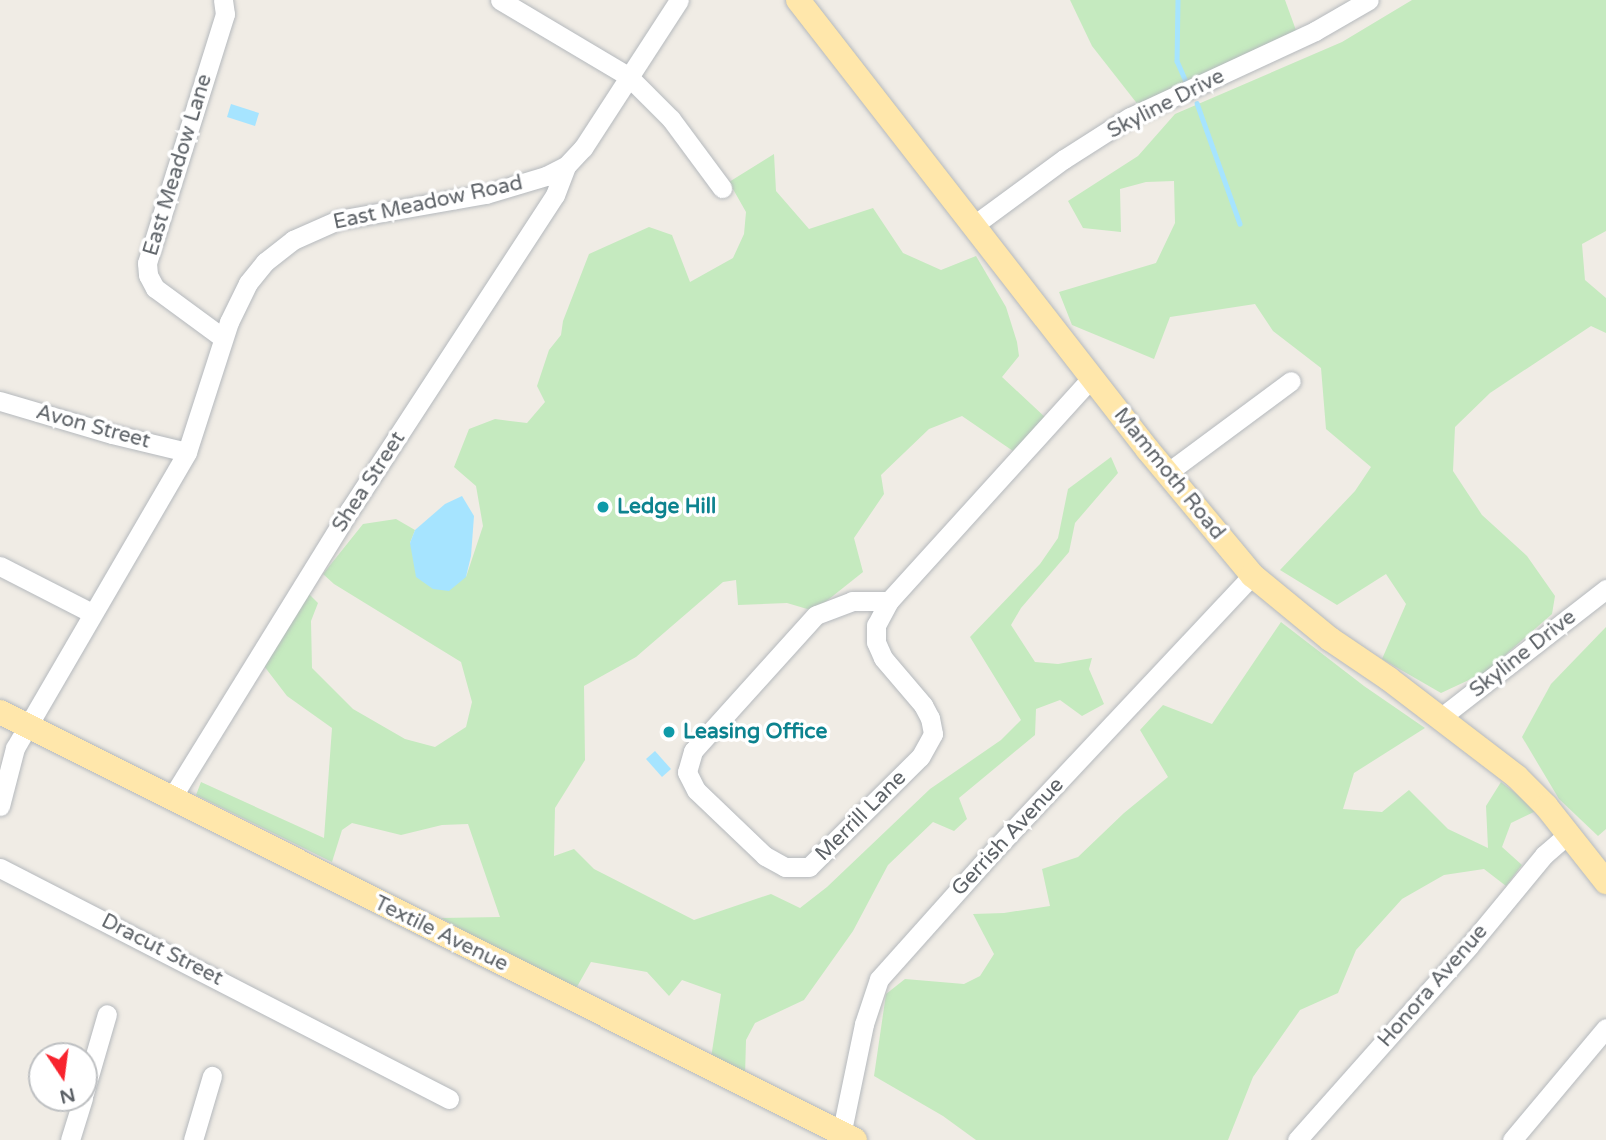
<!DOCTYPE html>
<style>
body{margin:0}
#map{position:relative;width:1606px;height:1140px;overflow:hidden;background:#f0ece5;font-family:"Varela Round",sans-serif}
div>[style]{position:absolute}
[style*='--x']{left:calc(var(--x)*1px);top:calc(var(--y)*1px);width:calc(var(--w)*1px);rotate:calc(var(--a)*1deg)}
.green>*{inset:0;background:#c5eabf}
.water>*{inset:0;background:#a6e4ff}
.stream>*{height:4.5px;margin:-2.25px;padding:0 2.25px;transform-origin:2.25px;border-radius:2.25px;background:#a6e4ff}
.roads{filter:drop-shadow(0 0 2px #b5b9bd) drop-shadow(0 0 2px #b5b9bd)}
.minor>*{height:19px;margin:-9.5px;padding:0 9.5px;transform-origin:9.5px;border-radius:9.5px;background:#fff}
.major>*{height:24px;margin:-12px;padding:0 12px;transform-origin:12px;border-radius:12px;background:#ffe7ab}
.dots>*{width:19px;height:19px;translate:-50% -50%;box-sizing:border-box;border:4px solid #fff;border-radius:50%}
span{translate:-50% -50%;white-space:nowrap;text-align:center;line-height:1.15;-webkit-text-stroke:7px #fff;paint-order:stroke}
.street-label{font-size:21px;color:#5d6267}
.culture-label{font-size:21px;color:#0d838f;font-weight:700}
.left{translate:0 -50%;text-align:left}
.north{position:absolute;left:28px;top:1042px;width:70px;height:70px;box-sizing:border-box;background:#fff;border:2px solid #bec0c2;border-radius:50%;rotate:167deg;font-size:19px;font-weight:700;line-height:28px;text-align:center;color:#5d6267}
.north::after{content:'';display:block;margin:auto;width:24px;height:32px;background:#f8232d;clip-path:polygon(50% 0,100% 100%,50% 72%,0 100%)}
</style>
<div id="map">
<div class="green">
<i style="clip-path:polygon(1070px 0,1285px 0,1297px 33px,1139px 106px,1092px 46px)"></i>
<i style="clip-path:polygon(1412px 0,1606px 0,1606px 231px,1582px 244px,1585px 280px,1606px 298px,1606px 333px,1591px 326px,1490px 393px,1455px 427px,1453px 471px,1482px 515px,1527px 556px,1555px 596px,1552px 614px,1486px 672px,1441px 693px,1382px 659px,1406px 604px,1386px 574px,1337px 605px,1280px 570px,1355px 491px,1371px 467px,1326px 429px,1321px 368px,1273px 331px,1255px 304px,1170px 317px,1154px 359px,1072px 325px,1059px 292px,1156px 263px,1175px 223px,1174px 181px,1146px 182px,1120px 189px,1121px 232px,1083px 228px,1068px 201px,1138px 156px,1175px 114px,1342px 42px)"></i>
<i style="clip-path:polygon(774px 154px,776px 191px,809px 229px,873px 208px,903px 253px,941px 270px,976px 256px,1006px 307px,1017px 342px,1019px 356px,1002px 377px,1047px 419px,1013px 451px,962px 416px,929px 429px,881px 475px,884px 494px,854px 538px,863px 572px,814px 611px,787px 603px,738px 605px,736px 580px,723px 582px,636px 657px,584px 686px,585px 760px,555px 808px,554px 856px,574px 849px,594px 869px,694px 920px,771px 894px,800px 908px,827px 887px,930px 789px,1001px 740px,1021px 720px,970px 637px,1040px 564px,1058px 538px,1068px 489px,1111px 457px,1118px 473px,1075px 523px,1069px 552px,1021px 608px,1011px 625px,1035px 662px,1058px 664px,1092px 658px,1089px 669px,1104px 704px,1082px 716px,1060px 700px,1036px 709px,1035px 735px,959px 798px,967px 819px,954px 831px,933px 822px,888px 865px,853px 931px,804px 1000px,755px 1023px,746px 1040px,745px 1076px,710px 1064px,721px 994px,682px 980px,669px 996px,647px 972px,591px 962px,574px 992px,441px 918px,500px 917px,468px 824px,442px 825px,401px 835px,352px 823px,342px 830px,332px 862px,196px 795px,201px 782px,324px 838px,332px 728px,287px 696px,264px 666px,308px 593px,318px 603px,311px 621px,312px 668px,353px 709px,405px 739px,435px 747px,466px 727px,472px 702px,461px 662px,334px 584px,323px 574px,363px 524px,396px 519px,415px 530px,410px 543px,466px 577px,483px 526px,476px 486px,454px 467px,469px 429px,495px 419px,527px 423px,545px 402px,537px 386px,549px 350px,561px 335px,563px 321px,589px 254px,649px 227px,672px 235px,690px 282px,733px 258px,744px 234px,746px 212px,729px 182px)"></i>
<i style="clip-path:polygon(1281px 622px,1364px 686px,1425px 728px,1354px 773px,1343px 809px,1382px 812px,1409px 790px,1448px 829px,1488px 848px,1486px 806px,1501px 782px,1538px 810px,1511px 823px,1502px 847px,1522px 865px,1506px 886px,1484px 869px,1444px 875px,1402px 899px,1356px 950px,1338px 993px,1300px 1010px,1253px 1077px,1228px 1140px,976px 1140px,943px 1116px,874px 1076px,886px 994px,905px 979px,964px 984px,980px 976px,994px 954px,973px 914px,1004px 913px,1050px 906px,1042px 869px,1078px 857px,1124px 813px,1168px 777px,1140px 730px,1163px 705px,1212px 724px)"></i>
<i style="clip-path:polygon(1606px 627px,1606px 829px,1598px 836px,1559px 799px,1522px 737px,1551px 684px)"></i>
</div>
<div class="water">
<i style="clip-path:polygon(231px 104px,259px 113px,255px 126px,227px 117px)"></i>
<i style="clip-path:polygon(462px 496px,474px 516px,471px 556px,466px 577px,449px 591px,433px 589px,416px 577px,410px 543px,415px 530px,445px 504px)"></i>
<i style="clip-path:polygon(655px 751px,671px 769px,662px 777px,646px 759px)"></i>
</div>
<div class="stream">
<i style="--x:1178;--y:0;--w:61;--a:90.9"></i>
<i style="--x:1177;--y:61;--w:22;--a:66"></i>
<i style="--x:1197;--y:103;--w:128;--a:70.4"></i>
</div>
<div class="roads">
<div class="minor">
<i style="--x:223;--y:0;--w:14;--a:82"></i>
<i style="--x:225;--y:14;--w:261;--a:107.4"></i>
<i style="--x:147;--y:263;--w:12;--a:85"></i>
<i style="--x:148;--y:275;--w:15;--a:62"></i>
<i style="--x:155;--y:288;--w:84;--a:36.3"></i>
<i style="--x:500;--y:0;--w:149;--a:30.7"></i>
<i style="--x:628;--y:76;--w:61;--a:45"></i>
<i style="--x:671;--y:119;--w:86;--a:53.5"></i>
<i style="--x:974;--y:225;--w:112;--a:-36.3"></i>
<i style="--x:1064;--y:159;--w:78;--a:-32.5"></i>
<i style="--x:1130;--y:117;--w:204;--a:-24.9"></i>
<i style="--x:1315;--y:31;--w:62;--a:-29.9"></i>
<i style="--x:0;--y:401;--w:117;--a:16.4"></i>
<i style="--x:112;--y:434;--w:77;--a:13.5"></i>
<i style="--x:1167;--y:473;--w:154;--a:-36.6"></i>
<i style="--x:0;--y:566;--w:103;--a:27.1"></i>
<i style="--x:889;--y:601;--w:27;--a:118"></i>
<i style="--x:876;--y:625;--w:17;--a:90"></i>
<i style="--x:876;--y:642;--w:17;--a:66"></i>
<i style="--x:883;--y:658;--w:62;--a:49.6"></i>
<i style="--x:923;--y:705;--w:15;--a:62"></i>
<i style="--x:930;--y:718;--w:16;--a:79"></i>
<i style="--x:933;--y:734;--w:26;--a:119"></i>
<i style="--x:920;--y:757;--w:156;--a:135.3"></i>
<i style="--x:809;--y:867;--w:24;--a:180"></i>
<i style="--x:785;--y:867;--w:23;--a:-151"></i>
<i style="--x:765;--y:856;--w:95;--a:-136.3"></i>
<i style="--x:696;--y:790;--w:20;--a:-117"></i>
<i style="--x:687;--y:772;--w:22;--a:-74"></i>
<i style="--x:693;--y:751;--w:183;--a:-47.9"></i>
<i style="--x:816;--y:615;--w:39;--a:-21"></i>
<i style="--x:852;--y:601;--w:37;--a:0"></i>
<i style="--x:889;--y:601;--w:302;--a:-47.8"></i>
<i style="--x:1439;--y:719;--w:212;--a:-37.9"></i>
<i style="--x:171;--y:799;--w:339;--a:-58.3"></i>
<i style="--x:349;--y:511;--w:377;--a:-56.9"></i>
<i style="--x:555;--y:195;--w:31;--a:-69"></i>
<i style="--x:0;--y:806;--w:60;--a:-75.5"></i>
<i style="--x:15;--y:748;--w:342;--a:-59.8"></i>
<i style="--x:187;--y:452;--w:137;--a:-72.1"></i>
<i style="--x:229;--y:322;--w:43;--a:-64"></i>
<i style="--x:248;--y:283;--w:27;--a:-51"></i>
<i style="--x:265;--y:262;--w:36;--a:-38"></i>
<i style="--x:293;--y:240;--w:49;--a:-24"></i>
<i style="--x:338;--y:220;--w:150;--a:-10"></i>
<i style="--x:486;--y:194;--w:63;--a:-16.7"></i>
<i style="--x:546;--y:176;--w:22;--a:-27"></i>
<i style="--x:566;--y:166;--w:25;--a:-47"></i>
<i style="--x:583;--y:148;--w:176;--a:-57"></i>
<i style="--x:0;--y:868;--w:505;--a:27.22"></i>
<i style="--x:84;--y:1093;--w:82;--a:-73.8"></i>
<i style="--x:70;--y:1140;--w:44;--a:-72.8"></i>
<i style="--x:193;--y:1140;--w:67;--a:-73.5"></i>
<i style="--x:840;--y:1140;--w:118;--a:-78.3"></i>
<i style="--x:864;--y:1024;--w:47;--a:-71.6"></i>
<i style="--x:879;--y:979;--w:177;--a:-48.2"></i>
<i style="--x:997;--y:847;--w:373;--a:-46.8"></i>
<i style="--x:1297;--y:1140;--w:259;--a:-48.4"></i>
<i style="--x:1469;--y:946;--w:118;--a:-50.5"></i>
<i style="--x:1544;--y:855;--w:33;--a:-41"></i>
<i style="--x:1512;--y:1140;--w:146;--a:-50"></i>
</div>
<div class="major">
<i style="--x:798;--y:0;--w:570;--a:52.13"></i>
<i style="--x:1148;--y:450;--w:163;--a:50.2"></i>
<i style="--x:1252;--y:575;--w:101;--a:39.4"></i>
<i style="--x:1330;--y:639;--w:71;--a:34.1"></i>
<i style="--x:1389;--y:679;--w:161;--a:37.4"></i>
<i style="--x:1517;--y:777;--w:41;--a:45"></i>
<i style="--x:1546;--y:806;--w:97;--a:51.7"></i>
<i style="--x:0;--y:712;--w:956;--a:26.59"></i>
</div>
</div>
<div class="dots">
<i style="left:603px;top:507px;background:#0f9aa8"></i>
<i style="left:669px;top:732px;background:#0f9aa8"></i>
</div>
<div class="street-label">
<span style="left:1166px;top:104px;rotate:-27deg">Skyline Drive</span>
<span style="left:178px;top:165px;rotate:-73deg">East Meadow Lane</span>
<span style="left:428px;top:203px;rotate:-12deg">East Meadow Road</span>
<span style="left:93px;top:427px;rotate:15deg">Avon Street</span>
<span style="left:1169px;top:474px;rotate:51deg">Mammoth Road</span>
<span style="left:369px;top:482px;rotate:-57deg">Shea Street</span>
<span style="left:1523px;top:654px;rotate:-38deg">Skyline Drive</span>
<span style="left:861px;top:816px;rotate:-45deg">Merrill Lane</span>
<span style="left:1008px;top:837px;rotate:-47deg">Gerrish Avenue</span>
<span style="left:441px;top:934px;rotate:26deg">Textile Avenue</span>
<span style="left:162px;top:950px;rotate:27deg">Dracut Street</span>
<span style="left:1433px;top:986px;rotate:-49deg">Honora Avenue</span>
</div>
<div class="culture-label">
<span class="left" style="left:617px;top:507px">Ledge Hill</span>
<span class="left" style="left:683px;top:732px">Leasing Office</span>
</div>
<div class="north">N</div>
</div>
